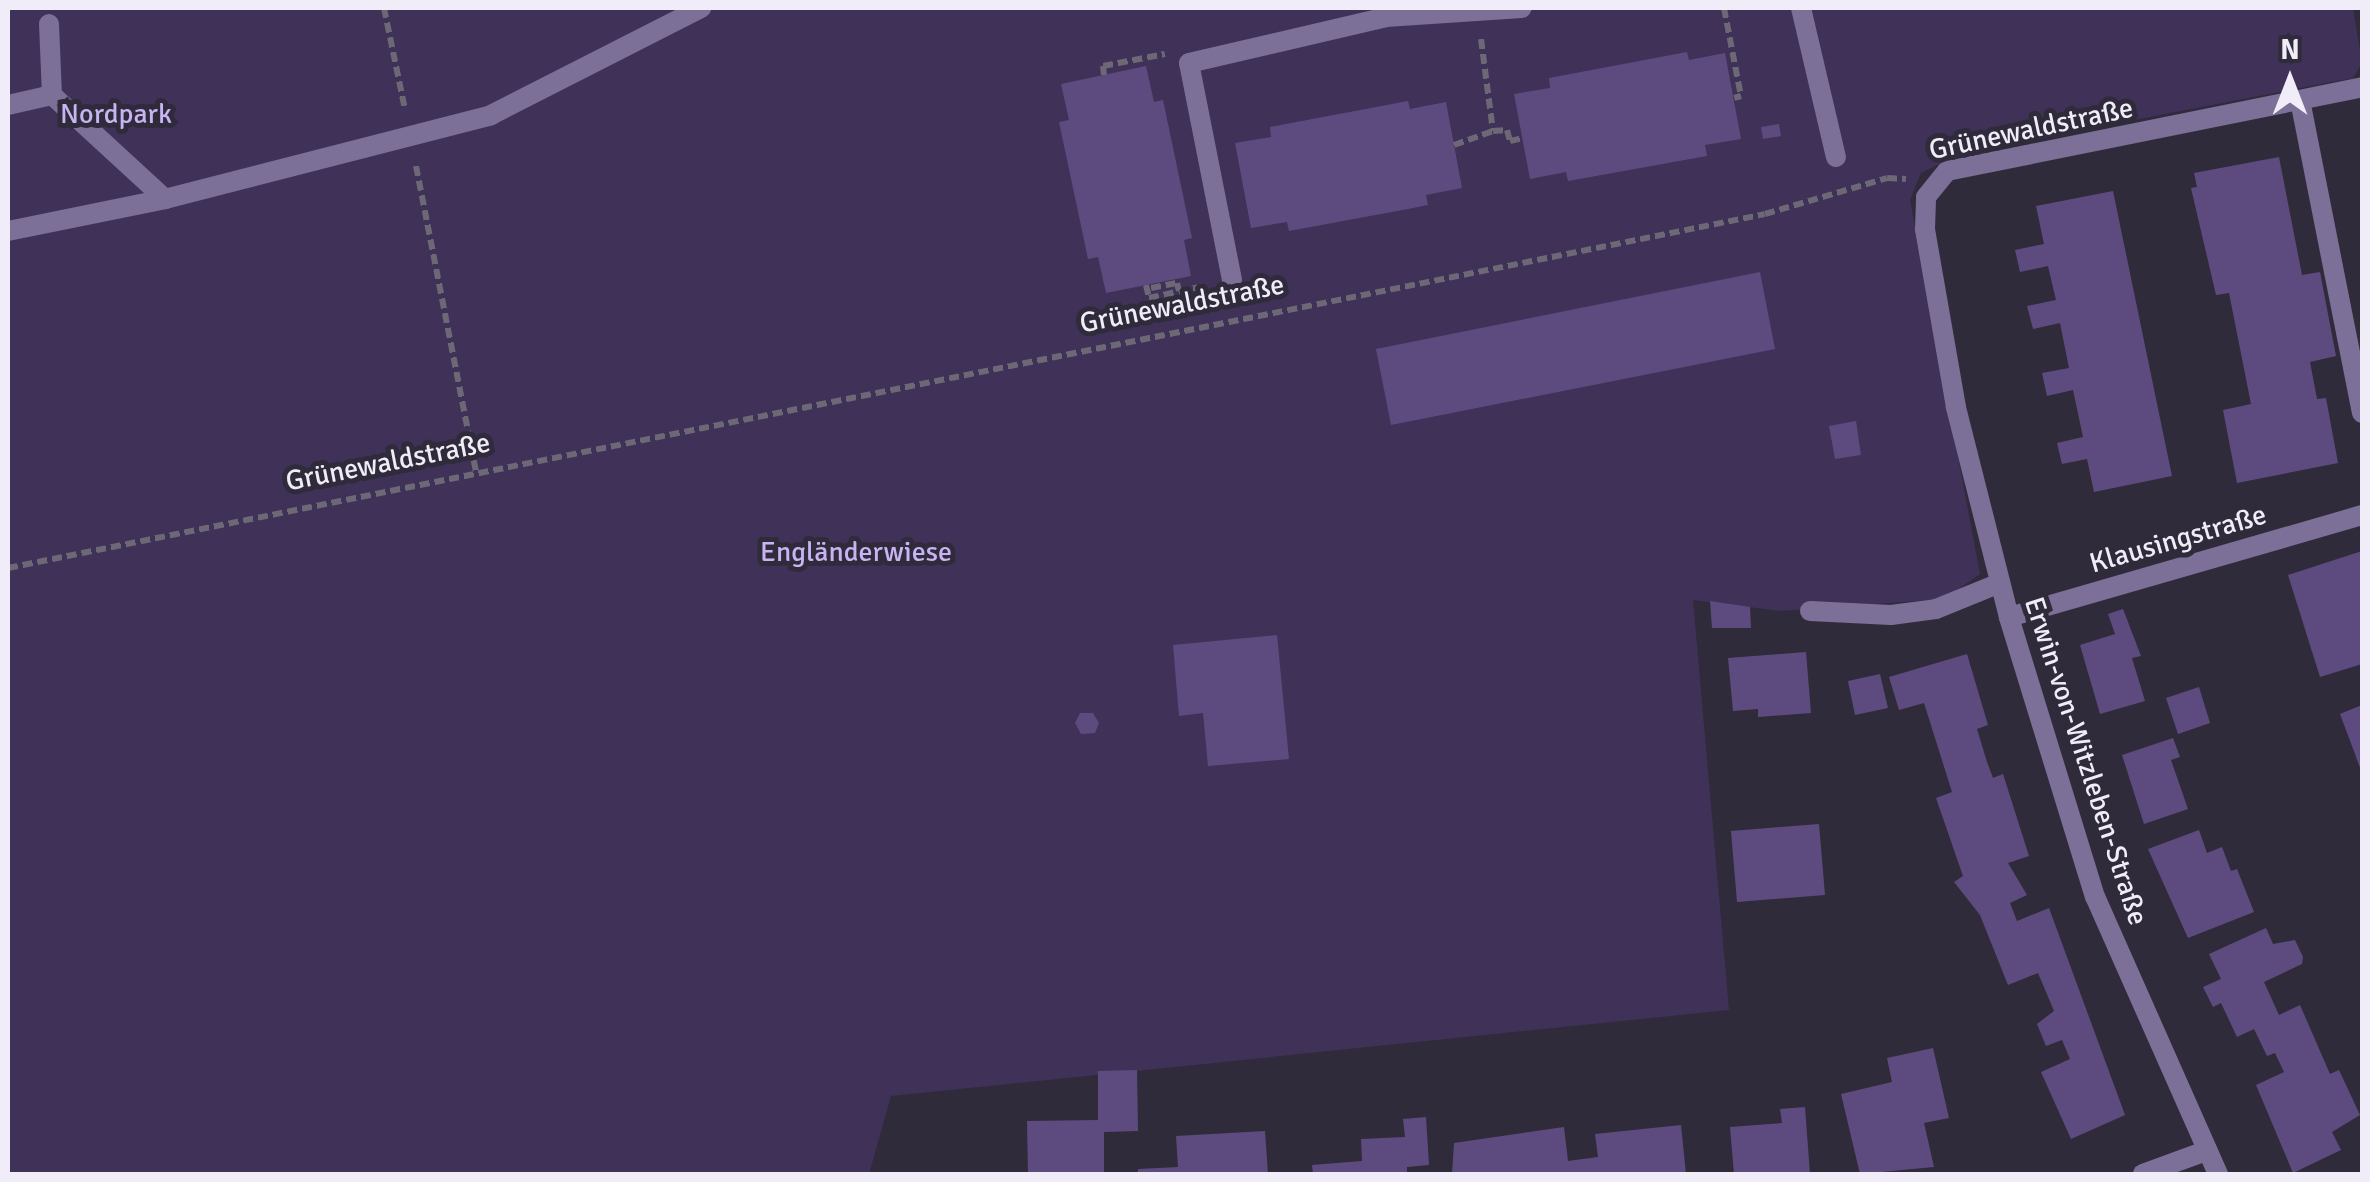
<!DOCTYPE html>
<meta charset="utf-8">
<style>
body{margin:0}
#map{position:relative;width:2370px;height:1182px;overflow:hidden;background:#302b3b;font-family:Signika,sans-serif}
div>[style]{position:absolute}
[style*='--x']{left:calc(var(--x)*1px);top:calc(var(--y)*1px);width:calc(var(--w)*1px);rotate:calc(var(--a)*1deg)}
.green>*{inset:0;background:#3f3158}
.building>*{inset:0;background:#5d4b7f}
.path>*{height:6px;margin-top:-3px;transform-origin:0;background:repeating-linear-gradient(90deg,#6c6876 0 10px,transparent 0 15px)}
.lane>*{height:20px;margin:-10px;padding:0 10px;transform-origin:10px;border-radius:10px;background:#7c6f98}
.street>*{height:20px;margin:-10px;padding:0 10px;transform-origin:10px;border-radius:10px;background:#7c6f98}
span{translate:-50% -50%;white-space:nowrap;text-align:center;line-height:1.15;-webkit-text-stroke:10px #302b3b;paint-order:stroke}
.park-label{font-size:28px;color:#c8b3f3}
.street-label{font-size:28px;color:#f0edf8}
.frame{position:absolute;inset:0;border:10px solid #f0edf8;pointer-events:none}
.north{position:absolute;left:2240px;top:30px;width:100px;height:100px;-webkit-text-stroke:8px #302b3b;paint-order:stroke;rotate:0deg;font-size:28px;font-weight:700;line-height:40px;text-align:center;color:#f0edf8}
.north::after{content:'';display:block;margin:auto;width:35px;height:45px;background:#f0edf8;clip-path:polygon(50% 0,100% 100%,50% 72%,0 100%)}
</style>
<div id="map">
<div class="green">
<i style="clip-path:polygon(8px 8px,2353px 8px,2362px 63px,2353px 78px,1961px 153px,1921px 173px,1910px 200px,1980px 574px,1944px 599px,1780px 611px,1693px 600px,1729px 1010px,891px 1096px,869px 1174px,8px 1174px)"></i>
</div>
<div class="building">
<i style="clip-path:polygon(1687px 52px,1689px 60px,1725px 53px,1741px 139px,1705px 145px,1707px 156px,1568px 181px,1566px 172px,1530px 179px,1514px 94px,1550px 88px,1549px 78px)"></i>
<i style="clip-path:polygon(1146px 66px,1154px 102px,1163px 100px,1192px 238px,1184px 240px,1191px 276px,1106px 293px,1098px 257px,1088px 259px,1084px 240px,1059px 122px,1069px 120px,1061px 84px)"></i>
<i style="clip-path:polygon(1408px 101px,1410px 109px,1446px 102px,1462px 188px,1426px 195px,1428px 205px,1408px 209px,1289px 231px,1287px 222px,1251px 228px,1235px 143px,1271px 137px,1270px 127px)"></i>
<i style="clip-path:polygon(1779px 124px,1781px 136px,1763px 139px,1761px 127px)"></i>
<i style="clip-path:polygon(2279px 157px,2302px 275px,2320px 272px,2336px 356px,2310px 362px,2317px 399px,2326px 398px,2338px 463px,2237px 483px,2223px 410px,2251px 404px,2229px 293px,2216px 295px,2191px 188px,2197px 187px,2194px 173px)"></i>
<i style="clip-path:polygon(2113px 191px,2172px 476px,2094px 492px,2087px 459px,2062px 464px,2057px 443px,2083px 437px,2073px 390px,2047px 396px,2042px 373px,2069px 368px,2060px 323px,2033px 329px,2027px 306px,2056px 300px,2048px 266px,2020px 272px,2015px 250px,2044px 244px,2036px 206px)"></i>
<i style="clip-path:polygon(1760px 272px,1775px 349px,1391px 425px,1376px 349px)"></i>
<i style="clip-path:polygon(1856px 421px,1861px 455px,1835px 459px,1829px 426px)"></i>
<i style="clip-path:polygon(2362px 551px,2362px 664px,2320px 677px,2288px 575px)"></i>
<i style="clip-path:polygon(1710px 601px,1750px 607px,1751px 628px,1712px 628px)"></i>
<i style="clip-path:polygon(2123px 609px,2141px 656px,2132px 658px,2145px 701px,2100px 714px,2080px 645px,2115px 634px,2108px 614px)"></i>
<i style="clip-path:polygon(1277px 635px,1289px 759px,1208px 766px,1203px 713px,1179px 716px,1173px 645px)"></i>
<i style="clip-path:polygon(1806px 652px,1811px 713px,1758px 717px,1758px 709px,1733px 711px,1728px 658px)"></i>
<i style="clip-path:polygon(1967px 654px,1988px 725px,1977px 729px,1987px 762px,1993px 778px,2003px 774px,2029px 856px,2008px 863px,2027px 895px,2010px 903px,2017px 921px,2049px 908px,2125px 1115px,2071px 1139px,2041px 1072px,2070px 1059px,2062px 1040px,2046px 1046px,2037px 1024px,2054px 1011px,2038px 973px,2008px 985px,1980px 915px,1954px 882px,1963px 876px,1936px 798px,1952px 792px,1924px 703px,1899px 710px,1889px 677px)"></i>
<i style="clip-path:polygon(1880px 674px,1888px 708px,1855px 715px,1848px 681px)"></i>
<i style="clip-path:polygon(2199px 687px,2210px 723px,2178px 734px,2166px 698px)"></i>
<i style="clip-path:polygon(2362px 705px,2362px 773px,2340px 714px)"></i>
<i style="clip-path:polygon(1080px 713px,1093px 713px,1099px 723px,1095px 733px,1081px 734px,1075px 723px)"></i>
<i style="clip-path:polygon(2173px 738px,2180px 757px,2171px 760px,2188px 809px,2144px 824px,2122px 755px)"></i>
<i style="clip-path:polygon(1819px 824px,1825px 895px,1737px 902px,1731px 831px)"></i>
<i style="clip-path:polygon(2199px 830px,2207px 853px,2222px 847px,2231px 871px,2237px 869px,2254px 912px,2188px 938px,2148px 849px)"></i>
<i style="clip-path:polygon(2266px 928px,2273px 944px,2295px 940px,2303px 957px,2302px 964px,2264px 982px,2279px 1015px,2300px 1005px,2330px 1074px,2339px 1070px,2360px 1115px,2332px 1132px,2341px 1150px,2293px 1173px,2256px 1085px,2284px 1072px,2275px 1053px,2267px 1056px,2254px 1029px,2237px 1037px,2221px 1003px,2213px 1007px,2203px 987px,2221px 979px,2209px 954px)"></i>
<i style="clip-path:polygon(1933px 1048px,1949px 1118px,1924px 1123px,1934px 1167px,1860px 1174px,1841px 1094px,1892px 1082px,1887px 1058px)"></i>
<i style="clip-path:polygon(1137px 1070px,1138px 1131px,1104px 1132px,1104px 1174px,1028px 1174px,1027px 1121px,1098px 1120px,1098px 1071px)"></i>
<i style="clip-path:polygon(1805px 1107px,1810px 1174px,1734px 1174px,1730px 1127px,1782px 1123px,1780px 1109px)"></i>
<i style="clip-path:polygon(1426px 1117px,1429px 1165px,1407px 1167px,1407px 1174px,1313px 1174px,1312px 1165px,1362px 1161px,1361px 1139px,1405px 1137px,1403px 1119px)"></i>
<i style="clip-path:polygon(1681px 1125px,1686px 1174px,1452px 1174px,1454px 1143px,1564px 1127px,1568px 1161px,1598px 1157px,1595px 1134px)"></i>
<i style="clip-path:polygon(1265px 1131px,1268px 1174px,1138px 1174px,1138px 1169px,1178px 1167px,1176px 1136px)"></i>
</div>
<div class="path">
<i style="--x:384;--y:8;--w:103;--a:78.3"></i>
<i style="--x:1724;--y:8;--w:90;--a:79.1"></i>
<i style="--x:1741;--y:96;--w:7;--a:164"></i>
<i style="--x:1481;--y:39;--w:93;--a:82.6"></i>
<i style="--x:1493;--y:131;--w:14;--a:-4"></i>
<i style="--x:1507;--y:130;--w:11;--a:75"></i>
<i style="--x:1510;--y:141;--w:13;--a:-13"></i>
<i style="--x:1104;--y:75;--w:9;--a:-96"></i>
<i style="--x:1103;--y:66;--w:63;--a:-11"></i>
<i style="--x:1454;--y:145;--w:41;--a:-19.7"></i>
<i style="--x:416;--y:166;--w:312;--a:78.9"></i>
<i style="--x:1146;--y:285;--w:13;--a:77"></i>
<i style="--x:1149;--y:298;--w:55;--a:-12.5"></i>
<i style="--x:1151;--y:288;--w:26;--a:-11"></i>
<i style="--x:1177;--y:283;--w:8;--a:76"></i>
<i style="--x:8;--y:568;--w:1792;--a:-11.39"></i>
<i style="--x:1765;--y:214;--w:127;--a:-16.4"></i>
<i style="--x:1887;--y:178;--w:19;--a:3"></i>
</div>
<div class="lane">
<i style="--x:1801;--y:8;--w:153;--a:76.8"></i>
<i style="--x:49;--y:24;--w:71;--a:87.6"></i>
<i style="--x:52;--y:95;--w:154;--a:42.6"></i>
<i style="--x:2300;--y:100;--w:319;--a:78.8"></i>
<i style="--x:8;--y:105;--w:45;--a:-12.8"></i>
<i style="--x:8;--y:231;--w:160;--a:-11.5"></i>
<i style="--x:165;--y:199;--w:337;--a:-14.4"></i>
<i style="--x:491;--y:115;--w:236;--a:-27"></i>
<i style="--x:1232;--y:280;--w:221;--a:-101.2"></i>
<i style="--x:1189;--y:63;--w:202;--a:-13.1"></i>
<i style="--x:1386;--y:17;--w:136;--a:-3.8"></i>
</div>
<div class="street">
<i style="--x:1810;--y:611;--w:81;--a:2.8"></i>
<i style="--x:1891;--y:615;--w:45;--a:-7.6"></i>
<i style="--x:1936;--y:609;--w:69;--a:-22.1"></i>
<i style="--x:2009;--y:617;--w:367;--a:-16.1"></i>
<i style="--x:2143;--y:1174;--w:64;--a:-20.1"></i>
<i style="--x:2218;--y:1174;--w:303;--a:-113.9"></i>
<i style="--x:2095;--y:897;--w:293;--a:-107.1"></i>
<i style="--x:2009;--y:617;--w:217;--a:-104.2"></i>
<i style="--x:1956;--y:407;--w:181;--a:-99.9"></i>
<i style="--x:1925;--y:229;--w:32;--a:-88"></i>
<i style="--x:1926;--y:197;--w:33;--a:-51"></i>
<i style="--x:1947;--y:171;--w:423;--a:-11.4"></i>
</div>
<div class="park-label">
<span style="left:116px;top:114px">Nordpark</span>
<span style="left:856px;top:552px">Engländerwiese</span>
</div>
<div class="street-label">
<span style="left:2031px;top:129px;rotate:-12deg">Grünewaldstraße</span>
<span style="left:1182px;top:304px;rotate:-11deg">Grünewaldstraße</span>
<span style="left:388px;top:462px;rotate:-11deg">Grünewaldstraße</span>
<span style="left:2178px;top:539px;rotate:-16deg">Klausingstraße</span>
<span style="left:2086px;top:761px;rotate:72deg">Erwin-von-Witzleben-Straße</span>
</div>
<div class="frame"></div>
<div class="north">N</div>
</div>
